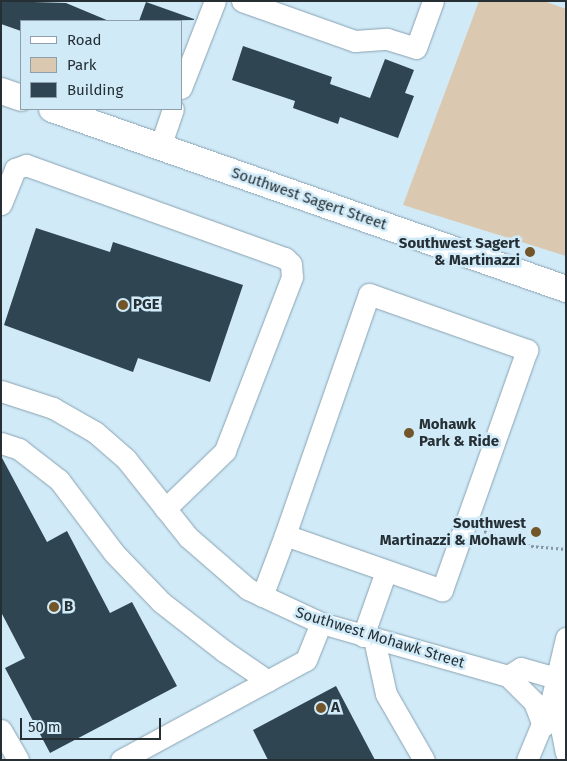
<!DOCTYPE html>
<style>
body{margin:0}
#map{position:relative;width:567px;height:761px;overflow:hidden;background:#d0eaf8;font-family:"Fira Sans",sans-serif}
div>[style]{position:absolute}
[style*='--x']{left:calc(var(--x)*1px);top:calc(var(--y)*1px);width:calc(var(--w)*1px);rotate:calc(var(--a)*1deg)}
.green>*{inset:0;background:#dac9b0}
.building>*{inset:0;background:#2f4551}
.path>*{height:3px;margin-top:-1.5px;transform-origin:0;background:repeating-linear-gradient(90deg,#8598a2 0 2.5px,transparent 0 5px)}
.roads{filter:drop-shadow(0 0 1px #8aa2b0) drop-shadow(0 0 1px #8aa2b0)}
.minor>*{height:21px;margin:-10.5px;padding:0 10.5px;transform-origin:10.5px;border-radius:10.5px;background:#fff}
.major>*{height:26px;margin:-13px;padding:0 13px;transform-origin:13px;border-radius:13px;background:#fff}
.dots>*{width:14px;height:14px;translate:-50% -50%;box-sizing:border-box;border:2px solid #d0eaf8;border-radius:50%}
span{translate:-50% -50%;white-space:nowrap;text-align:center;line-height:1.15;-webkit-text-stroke:5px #d0eaf8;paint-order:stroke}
.street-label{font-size:15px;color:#252f34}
.poi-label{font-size:15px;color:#252f34;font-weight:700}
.right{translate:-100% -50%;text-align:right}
.left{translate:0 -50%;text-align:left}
.frame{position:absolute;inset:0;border:2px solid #252f34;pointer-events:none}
.legend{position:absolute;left:20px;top:20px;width:162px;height:90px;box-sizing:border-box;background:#d0eaf8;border:1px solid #8c9faa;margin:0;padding:6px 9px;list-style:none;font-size:15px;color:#252f34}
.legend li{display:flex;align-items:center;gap:10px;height:25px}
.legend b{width:25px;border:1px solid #8c9faa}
.scale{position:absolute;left:20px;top:718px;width:141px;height:22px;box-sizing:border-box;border:2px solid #252f34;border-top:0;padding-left:6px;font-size:15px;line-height:18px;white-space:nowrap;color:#252f34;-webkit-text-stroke:4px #d0eaf8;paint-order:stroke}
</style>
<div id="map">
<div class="green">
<i style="clip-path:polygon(479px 1px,544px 1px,566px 9px,566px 256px,403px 205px)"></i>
</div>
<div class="building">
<i style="clip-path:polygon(1px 1px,66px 3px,109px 21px,21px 21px,21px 31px,1px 24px)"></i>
<i style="clip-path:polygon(146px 2px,194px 19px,194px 20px,139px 21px)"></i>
<i style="clip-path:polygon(243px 46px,332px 77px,330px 84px,370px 98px,385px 59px,414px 70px,405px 93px,414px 96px,398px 138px,340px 117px,338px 124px,293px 108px,295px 101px,232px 80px)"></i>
<i style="clip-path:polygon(36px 228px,110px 252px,113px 242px,243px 285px,210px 382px,138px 358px,133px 372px,4px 325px)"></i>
<i style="clip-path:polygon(1px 456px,47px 542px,67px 531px,110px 613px,132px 602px,177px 686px,50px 753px,5px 668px,25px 658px,1px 612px)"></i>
<i style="clip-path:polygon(336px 686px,375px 760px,268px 760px,253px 730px)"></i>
</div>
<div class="path">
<i style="--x:484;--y:531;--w:49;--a:17.7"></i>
<i style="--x:531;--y:546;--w:35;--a:5"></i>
</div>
<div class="roads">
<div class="minor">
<i style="--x:242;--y:1;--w:120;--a:19.5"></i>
<i style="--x:355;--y:41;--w:32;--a:-4"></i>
<i style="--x:387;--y:39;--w:30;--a:17"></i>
<i style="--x:416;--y:48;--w:50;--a:-70.1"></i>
<i style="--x:181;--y:88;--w:93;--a:-68.7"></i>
<i style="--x:160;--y:147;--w:40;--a:-71.1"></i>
<i style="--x:1;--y:204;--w:38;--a:-68"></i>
<i style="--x:15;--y:169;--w:12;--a:-20"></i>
<i style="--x:26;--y:165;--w:275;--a:19.8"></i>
<i style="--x:285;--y:258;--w:8;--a:45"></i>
<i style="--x:291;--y:264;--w:13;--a:86"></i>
<i style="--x:292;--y:277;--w:186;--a:111.1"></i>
<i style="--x:225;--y:451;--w:83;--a:136"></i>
<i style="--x:369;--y:294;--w:168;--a:19.5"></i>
<i style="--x:527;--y:350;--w:255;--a:109.5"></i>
<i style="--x:442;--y:590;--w:166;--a:-160.7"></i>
<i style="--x:285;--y:535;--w:255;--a:-70.8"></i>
<i style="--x:1;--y:391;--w:55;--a:18.1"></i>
<i style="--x:53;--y:408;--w:48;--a:29.7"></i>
<i style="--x:95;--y:432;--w:41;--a:41.1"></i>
<i style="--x:126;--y:459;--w:100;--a:51.5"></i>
<i style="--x:188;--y:537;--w:79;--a:40.9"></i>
<i style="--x:248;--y:589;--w:81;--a:25"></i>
<i style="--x:321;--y:623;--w:194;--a:15.8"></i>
<i style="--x:508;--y:676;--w:37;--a:45"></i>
<i style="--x:534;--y:702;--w:26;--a:69"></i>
<i style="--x:1;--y:443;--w:19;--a:18"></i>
<i style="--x:19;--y:449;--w:51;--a:37.8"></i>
<i style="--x:59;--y:480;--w:91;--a:53"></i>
<i style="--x:114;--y:553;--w:68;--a:46.2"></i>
<i style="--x:161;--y:602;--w:80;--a:37.9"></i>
<i style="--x:224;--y:651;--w:53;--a:34.3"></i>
<i style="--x:262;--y:596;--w:65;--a:-69.3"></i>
<i style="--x:363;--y:636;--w:69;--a:-70.5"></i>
<i style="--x:374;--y:639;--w:56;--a:77.7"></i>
<i style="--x:386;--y:694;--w:76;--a:60.1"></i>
<i style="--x:508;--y:676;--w:15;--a:-32"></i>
<i style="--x:521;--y:668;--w:37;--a:16"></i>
<i style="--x:557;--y:678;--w:14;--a:51"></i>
<i style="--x:566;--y:698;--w:30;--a:99"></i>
<i style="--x:561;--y:728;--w:25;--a:79"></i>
<i style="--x:1;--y:730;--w:34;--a:60"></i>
<i style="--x:121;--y:760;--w:210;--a:-28.4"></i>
<i style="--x:306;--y:660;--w:40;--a:-68"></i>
<i style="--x:527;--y:760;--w:63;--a:-67.5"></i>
<i style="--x:551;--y:702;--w:66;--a:-76.8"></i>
</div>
<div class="major">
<i style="--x:1;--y:91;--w:21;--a:19"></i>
<i style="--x:52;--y:109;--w:545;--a:19.3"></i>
</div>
</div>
<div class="dots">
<i style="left:530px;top:252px;background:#725629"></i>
<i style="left:123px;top:305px;background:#725629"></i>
<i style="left:409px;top:433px;background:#725629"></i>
<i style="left:536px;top:532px;background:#725629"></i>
<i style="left:54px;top:607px;background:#725629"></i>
<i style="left:321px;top:708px;background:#725629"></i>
</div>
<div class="street-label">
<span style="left:309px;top:199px;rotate:19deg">Southwest Sagert Street</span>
<span style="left:380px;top:638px;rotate:17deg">Southwest Mohawk Street</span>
</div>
<div class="poi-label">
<span class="right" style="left:520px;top:252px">Southwest Sagert<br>&amp; Martinazzi</span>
<span class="left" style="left:133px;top:305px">PGE</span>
<span class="left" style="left:419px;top:433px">Mohawk<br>Park &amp; Ride</span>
<span class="right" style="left:526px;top:532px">Southwest<br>Martinazzi &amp; Mohawk</span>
<span class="left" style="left:64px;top:607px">B</span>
<span class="left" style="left:331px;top:708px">A</span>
</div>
<div class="frame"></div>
<ul class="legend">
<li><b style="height:6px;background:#fff"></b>Road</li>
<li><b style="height:14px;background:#dac9b0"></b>Park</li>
<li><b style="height:14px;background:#2f4551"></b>Building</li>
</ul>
<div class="scale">50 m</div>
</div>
